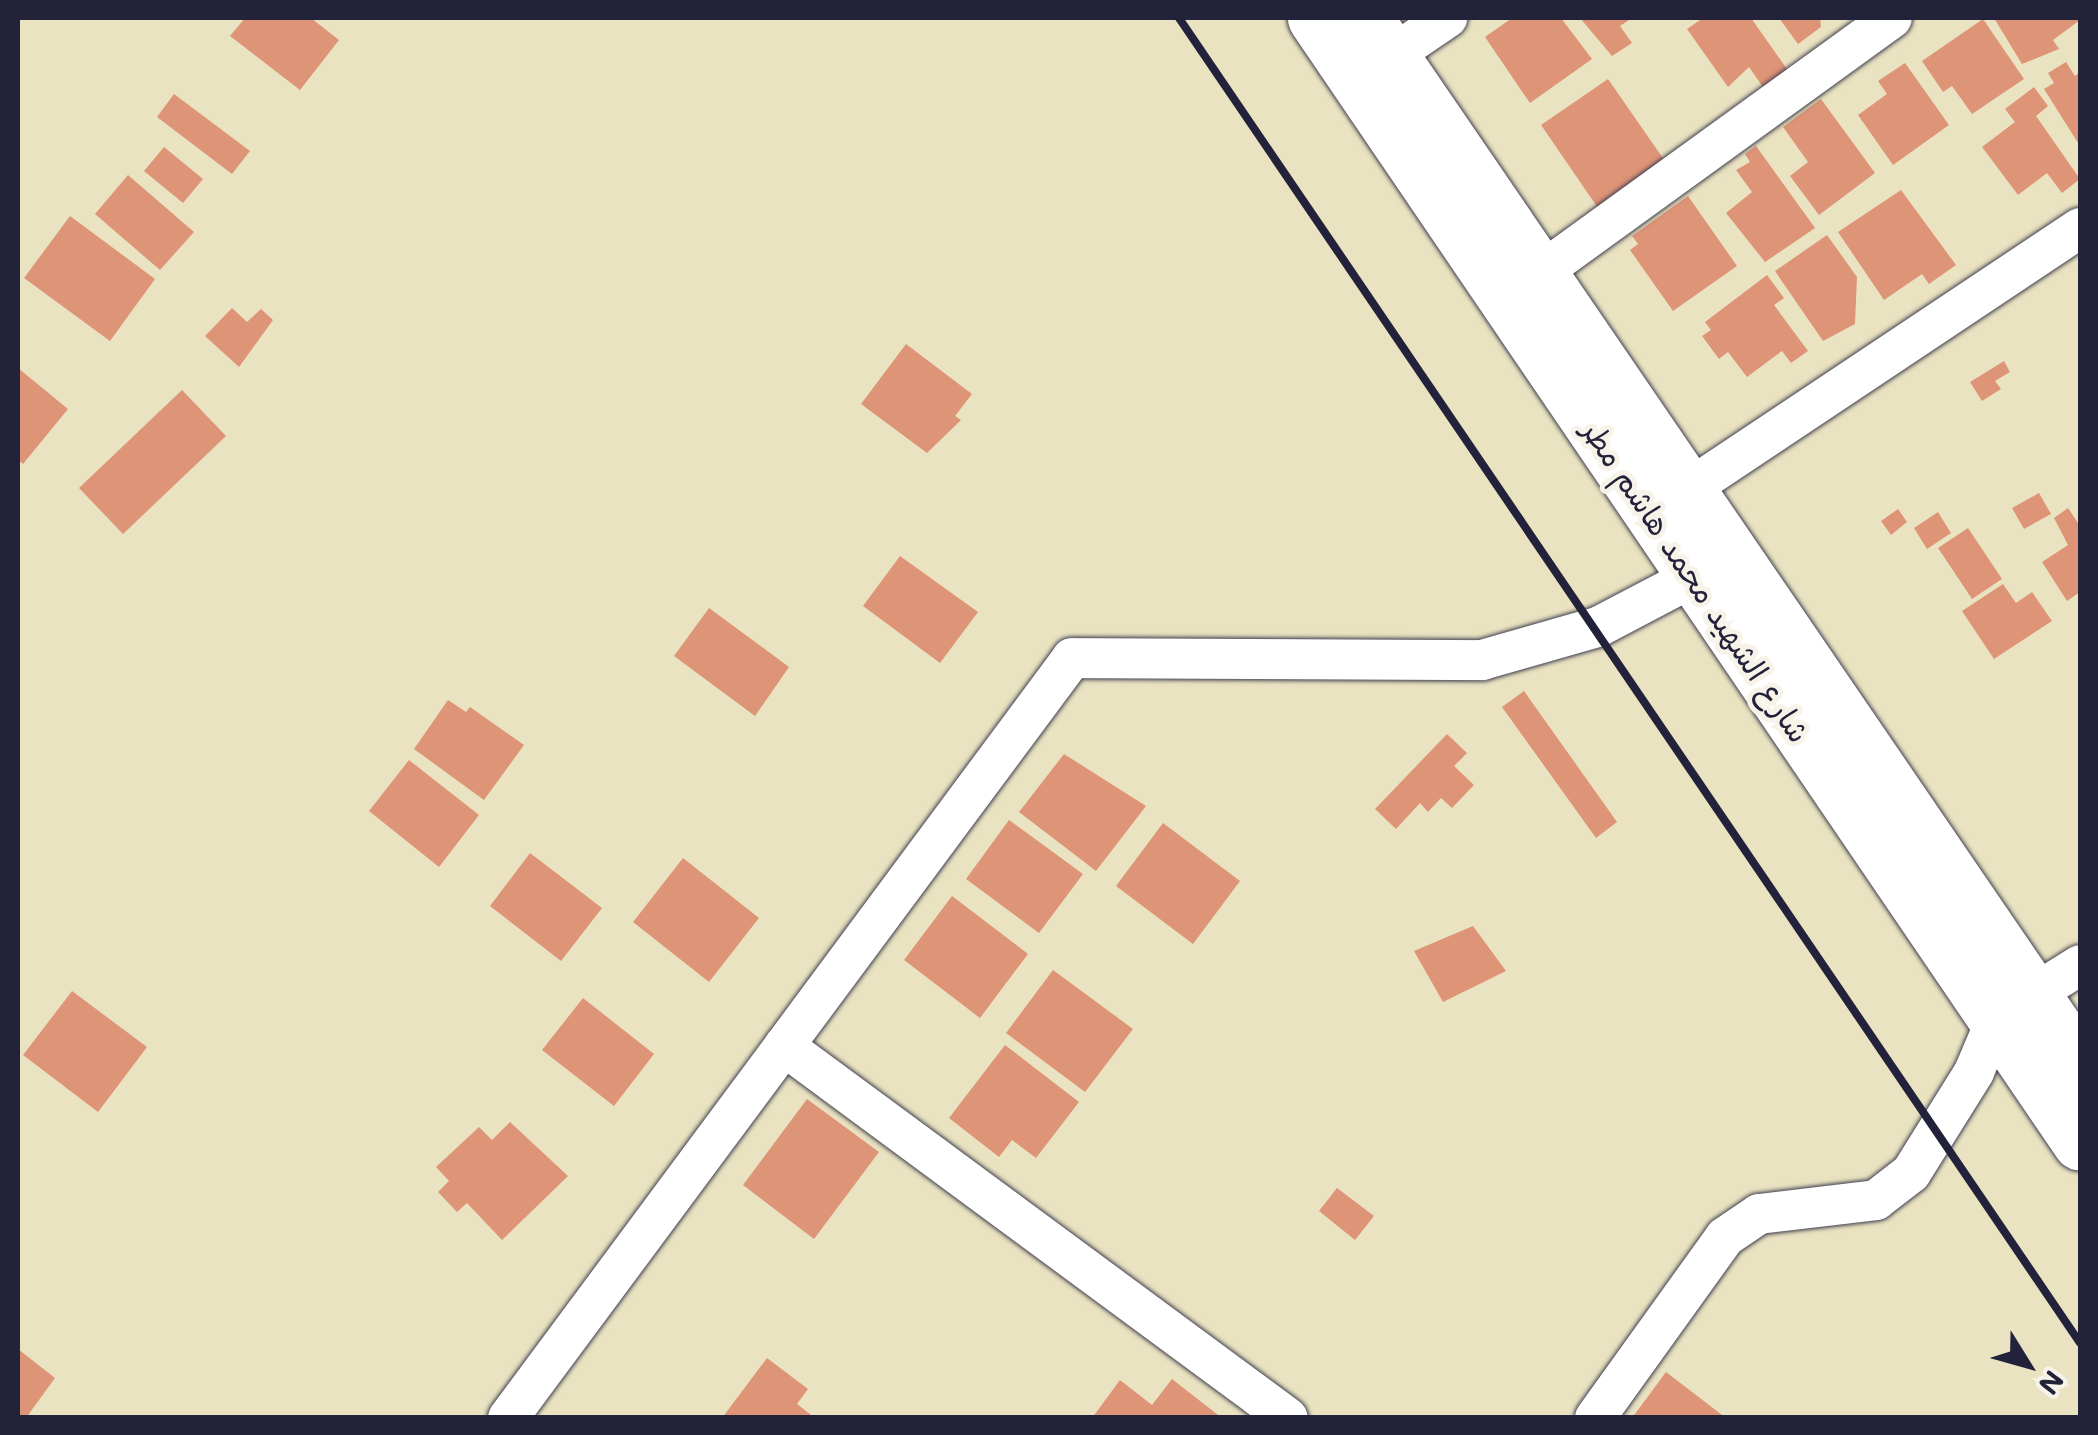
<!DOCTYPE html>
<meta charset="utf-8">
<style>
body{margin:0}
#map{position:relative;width:2098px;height:1435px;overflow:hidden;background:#eae3c1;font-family:Mali,"Playpen Sans Arabic",sans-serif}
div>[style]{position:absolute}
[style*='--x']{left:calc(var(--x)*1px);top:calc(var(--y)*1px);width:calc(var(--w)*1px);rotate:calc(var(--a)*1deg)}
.building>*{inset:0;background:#de9477}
.roads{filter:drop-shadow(0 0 2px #403f4f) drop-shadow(0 0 2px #403f4f)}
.street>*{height:40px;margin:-20px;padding:0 20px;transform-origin:20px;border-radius:20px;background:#fff}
.primary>*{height:55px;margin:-27.5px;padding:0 27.5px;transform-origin:27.5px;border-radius:27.5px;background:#fff}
.rail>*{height:8px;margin:-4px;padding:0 4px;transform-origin:4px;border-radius:4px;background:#22223b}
span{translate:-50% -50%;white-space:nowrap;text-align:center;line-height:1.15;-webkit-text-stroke:10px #f7f3e8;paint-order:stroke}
.street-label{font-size:30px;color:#22223b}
.frame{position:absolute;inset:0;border:20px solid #22223b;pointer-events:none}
.north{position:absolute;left:1978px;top:1315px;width:100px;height:100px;-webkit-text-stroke:8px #f7f3e8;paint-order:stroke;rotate:127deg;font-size:28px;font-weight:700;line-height:40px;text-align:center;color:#22223b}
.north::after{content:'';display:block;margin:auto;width:35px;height:45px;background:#22223b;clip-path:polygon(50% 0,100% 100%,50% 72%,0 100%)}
</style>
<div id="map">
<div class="building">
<i style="clip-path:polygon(245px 18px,311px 18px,339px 40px,300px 90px,230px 36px)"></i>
<i style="clip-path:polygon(1512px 18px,1561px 18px,1592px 59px,1530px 103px,1485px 37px)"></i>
<i style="clip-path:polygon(1580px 18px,1632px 18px,1620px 26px,1632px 43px,1612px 56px)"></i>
<i style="clip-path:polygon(1703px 18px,1751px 18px,1789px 72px,1765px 90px,1749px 67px,1728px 87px,1687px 29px)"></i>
<i style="clip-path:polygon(1779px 18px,1820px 18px,1821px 27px,1798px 44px)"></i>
<i style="clip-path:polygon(1994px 18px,2078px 18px,2080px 20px,2053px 40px,2059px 49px,2022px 64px)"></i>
<i style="clip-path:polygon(1983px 19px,2024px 79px,1972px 114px,1952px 86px,1943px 92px,1922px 61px)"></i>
<i style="clip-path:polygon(2066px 62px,2075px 76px,2080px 72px,2080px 146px,2044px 89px,2054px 83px,2048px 73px)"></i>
<i style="clip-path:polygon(1905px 63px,1949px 125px,1893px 165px,1858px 115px,1887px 94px,1878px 81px)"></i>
<i style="clip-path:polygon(1608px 79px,1667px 164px,1600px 211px,1541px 125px)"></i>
<i style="clip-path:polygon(2034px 87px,2048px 106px,2036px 116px,2080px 179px,2062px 193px,2047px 173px,2018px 195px,1982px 147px,2015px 122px,2005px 109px)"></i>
<i style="clip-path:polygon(174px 94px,250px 151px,232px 174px,157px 117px)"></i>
<i style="clip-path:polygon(1821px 99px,1875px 173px,1819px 215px,1790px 176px,1808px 162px,1783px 127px)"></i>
<i style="clip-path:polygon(1756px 146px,1815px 228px,1765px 262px,1726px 213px,1752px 192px,1736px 170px,1750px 162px,1745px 154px)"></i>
<i style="clip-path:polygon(164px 147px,203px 179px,183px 203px,144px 171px)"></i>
<i style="clip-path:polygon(128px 175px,194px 232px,160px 270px,95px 214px)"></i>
<i style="clip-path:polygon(1901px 190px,1956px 265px,1929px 284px,1922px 274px,1884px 300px,1838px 232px)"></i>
<i style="clip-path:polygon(1688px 196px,1737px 266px,1673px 311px,1630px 250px,1638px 244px,1632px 236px)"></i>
<i style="clip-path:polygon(70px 216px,155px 279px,110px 341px,24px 278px)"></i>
<i style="clip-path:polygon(1827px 235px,1857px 277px,1855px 324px,1823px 341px,1775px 271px)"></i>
<i style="clip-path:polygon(1767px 275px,1784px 298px,1774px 305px,1808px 351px,1791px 363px,1782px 351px,1747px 377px,1728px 352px,1719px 359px,1702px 336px,1711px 330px,1705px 322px)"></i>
<i style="clip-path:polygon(232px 308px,247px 322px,261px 309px,273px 320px,239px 367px,205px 336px)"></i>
<i style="clip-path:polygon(906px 344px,972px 394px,955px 416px,961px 420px,927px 453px,861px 404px)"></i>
<i style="clip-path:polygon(2004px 361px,2010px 372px,1995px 381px,2001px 389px,1982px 401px,1970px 382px)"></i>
<i style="clip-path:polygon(18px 368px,68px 409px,23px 464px,18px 460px)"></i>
<i style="clip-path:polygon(182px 390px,226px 436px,123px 534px,79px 488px)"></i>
<i style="clip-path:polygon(2039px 493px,2051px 514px,2024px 529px,2012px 508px)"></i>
<i style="clip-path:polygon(2068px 508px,2080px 526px,2080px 592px,2067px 601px,2042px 562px,2068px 545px,2054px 518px)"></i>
<i style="clip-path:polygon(1898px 509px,1907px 522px,1891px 535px,1881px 521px)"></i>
<i style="clip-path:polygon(1938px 512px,1951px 533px,1927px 549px,1914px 528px)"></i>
<i style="clip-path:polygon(1968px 528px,2002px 579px,1972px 599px,1938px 548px)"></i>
<i style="clip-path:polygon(900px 556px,978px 612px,940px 663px,863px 606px)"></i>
<i style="clip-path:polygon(2003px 584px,2016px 603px,2032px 592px,2052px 621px,1994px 659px,1962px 611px)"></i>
<i style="clip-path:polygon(709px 608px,789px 667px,755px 716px,674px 656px)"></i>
<i style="clip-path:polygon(1524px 691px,1617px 822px,1596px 838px,1502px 707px)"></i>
<i style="clip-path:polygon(448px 700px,466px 712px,470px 707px,524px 745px,484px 800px,414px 749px)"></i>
<i style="clip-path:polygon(1447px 734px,1467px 753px,1454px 766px,1474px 785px,1452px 808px,1441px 798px,1428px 812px,1420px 803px,1396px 829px,1375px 809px)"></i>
<i style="clip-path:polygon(1064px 754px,1146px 806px,1096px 871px,1019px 812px)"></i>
<i style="clip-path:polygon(409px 760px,479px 815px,439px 867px,369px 811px)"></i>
<i style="clip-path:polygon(1009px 820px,1083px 874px,1039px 933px,966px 879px)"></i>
<i style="clip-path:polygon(1163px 823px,1240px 881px,1193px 944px,1116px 886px)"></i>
<i style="clip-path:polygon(530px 853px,602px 908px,561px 961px,490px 906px)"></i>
<i style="clip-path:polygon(683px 858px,759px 918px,709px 982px,633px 922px)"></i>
<i style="clip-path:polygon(952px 896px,1028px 954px,980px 1018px,904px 960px)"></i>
<i style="clip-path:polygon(1473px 926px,1506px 971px,1443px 1002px,1414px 951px)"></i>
<i style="clip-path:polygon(1053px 970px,1133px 1029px,1085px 1092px,1006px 1033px)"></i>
<i style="clip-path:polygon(72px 991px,147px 1047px,98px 1112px,23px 1055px)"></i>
<i style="clip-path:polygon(583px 998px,654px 1054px,614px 1106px,542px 1050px)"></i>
<i style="clip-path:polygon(1005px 1045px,1079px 1102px,1036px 1158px,1012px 1140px,999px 1157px,949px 1118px)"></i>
<i style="clip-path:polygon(807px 1099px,879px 1152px,814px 1239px,743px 1185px)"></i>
<i style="clip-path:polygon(510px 1122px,568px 1176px,502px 1240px,467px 1203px,457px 1212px,438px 1192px,449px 1181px,436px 1167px,479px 1127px,492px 1140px)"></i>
<i style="clip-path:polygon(1337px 1188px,1374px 1216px,1355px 1240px,1319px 1211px)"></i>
<i style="clip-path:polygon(18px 1349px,55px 1378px,26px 1418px,18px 1418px)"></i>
<i style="clip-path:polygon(767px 1358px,808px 1389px,797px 1404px,815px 1418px,722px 1418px)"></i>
<i style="clip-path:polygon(1666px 1372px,1726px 1418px,1632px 1418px)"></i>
<i style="clip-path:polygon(1172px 1379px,1222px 1418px,1092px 1418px,1120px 1380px,1152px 1405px)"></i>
</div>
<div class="roads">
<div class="street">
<i style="--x:1391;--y:56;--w:68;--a:-34.2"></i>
<i style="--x:1519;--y:288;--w:460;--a:-35.9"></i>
<i style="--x:1687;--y:490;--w:472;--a:-33.7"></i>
<i style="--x:2034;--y:994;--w:54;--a:-32.2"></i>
<i style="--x:784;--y:1046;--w:626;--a:36.43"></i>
<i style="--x:508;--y:1418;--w:946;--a:-53.42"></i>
<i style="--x:1072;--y:658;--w:410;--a:0.3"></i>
<i style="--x:1482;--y:660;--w:121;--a:-15.9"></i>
<i style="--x:1598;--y:627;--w:110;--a:-27.7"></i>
<i style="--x:1595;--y:1418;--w:223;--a:-54.3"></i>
<i style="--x:1725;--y:1237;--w:41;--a:-34.1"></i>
<i style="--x:1759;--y:1214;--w:118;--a:-6.8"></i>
<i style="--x:1876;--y:1200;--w:44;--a:-37.6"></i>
<i style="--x:1911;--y:1173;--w:119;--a:-58"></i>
<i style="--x:1974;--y:1072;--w:56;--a:-67.1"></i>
</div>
<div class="primary">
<i style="--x:1315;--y:18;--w:1360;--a:55.78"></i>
<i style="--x:1365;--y:18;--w:1267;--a:55.65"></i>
</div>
</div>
<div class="rail">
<i style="--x:1179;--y:18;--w:1602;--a:55.78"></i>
</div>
<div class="street-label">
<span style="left:1697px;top:581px;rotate:56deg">شارع الشهيد محمد هاشم مطر</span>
</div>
<div class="frame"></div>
<div class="north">N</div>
</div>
